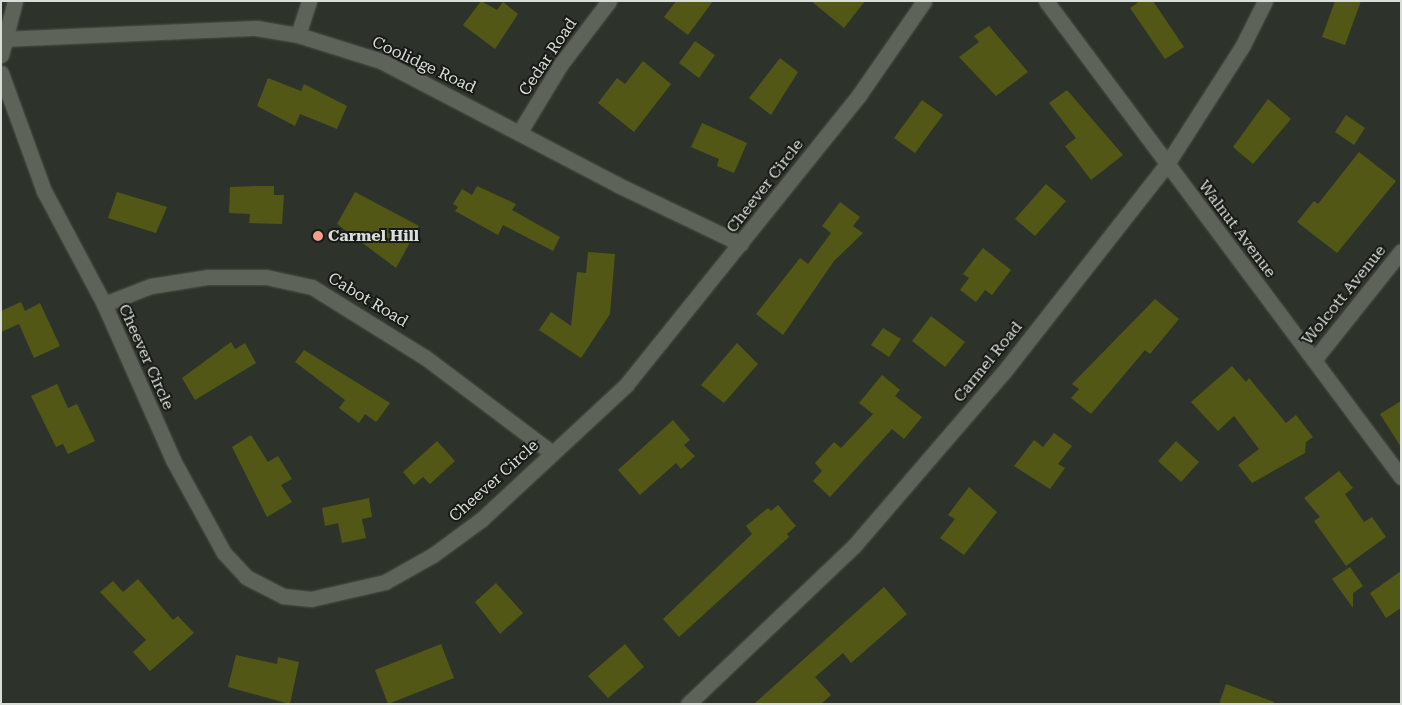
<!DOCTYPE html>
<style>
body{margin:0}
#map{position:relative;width:1402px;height:705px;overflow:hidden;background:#2d332a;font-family:"Roboto Serif",serif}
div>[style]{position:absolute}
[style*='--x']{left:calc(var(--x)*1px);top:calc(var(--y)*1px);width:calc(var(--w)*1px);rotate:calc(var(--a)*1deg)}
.building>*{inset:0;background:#535716}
.roads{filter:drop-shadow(0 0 1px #4d5149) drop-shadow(0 0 1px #4d5149)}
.street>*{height:15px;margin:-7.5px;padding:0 7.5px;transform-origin:7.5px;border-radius:7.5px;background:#5d6359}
.dots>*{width:14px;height:14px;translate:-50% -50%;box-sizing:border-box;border:2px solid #171a16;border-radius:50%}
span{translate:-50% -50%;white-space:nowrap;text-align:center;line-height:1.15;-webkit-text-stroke:4px #171a16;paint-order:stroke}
.street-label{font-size:16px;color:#daded8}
.poi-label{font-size:16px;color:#daded8;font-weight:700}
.left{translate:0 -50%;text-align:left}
.frame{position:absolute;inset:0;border:2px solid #daded8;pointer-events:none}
</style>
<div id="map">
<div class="building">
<i style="clip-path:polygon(481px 1px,497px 10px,503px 2px,518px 14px,495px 49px,463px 25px)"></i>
<i style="clip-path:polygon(676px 1px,713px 1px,688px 35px,664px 17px)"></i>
<i style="clip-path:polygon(811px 1px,865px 1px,844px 28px)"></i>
<i style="clip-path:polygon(1140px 1px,1153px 1px,1184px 47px,1165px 59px,1130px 8px)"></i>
<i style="clip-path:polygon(1335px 1px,1361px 1px,1345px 45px,1322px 37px)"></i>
<i style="clip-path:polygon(989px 26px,1028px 72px,996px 96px,959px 57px,979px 42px,974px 36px)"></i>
<i style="clip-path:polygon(695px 41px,715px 55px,699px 78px,679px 63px)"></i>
<i style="clip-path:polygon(780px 58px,798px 72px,771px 115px,749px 98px)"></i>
<i style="clip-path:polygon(643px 61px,671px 84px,634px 132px,598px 103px,617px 78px,625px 84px)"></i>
<i style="clip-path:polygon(268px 78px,301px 91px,304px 84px,347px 106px,337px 129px,300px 114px,295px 126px,257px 106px)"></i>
<i style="clip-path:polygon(1067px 90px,1123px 155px,1091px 180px,1065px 146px,1076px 138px,1049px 103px)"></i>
<i style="clip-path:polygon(1268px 99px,1291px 119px,1253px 164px,1233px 147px)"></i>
<i style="clip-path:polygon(922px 100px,943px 115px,915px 153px,894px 138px)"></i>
<i style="clip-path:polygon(1346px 115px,1365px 128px,1354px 145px,1335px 132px)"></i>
<i style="clip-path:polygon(702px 123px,747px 143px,734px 173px,717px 166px,719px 159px,691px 147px)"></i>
<i style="clip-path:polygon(1359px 152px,1396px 181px,1337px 253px,1297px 222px,1314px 201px,1318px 204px)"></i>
<i style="clip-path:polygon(1046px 184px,1066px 201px,1035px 236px,1015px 219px)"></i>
<i style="clip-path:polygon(257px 186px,274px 186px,274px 195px,284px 195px,282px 224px,249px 223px,250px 214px,229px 213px,230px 187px)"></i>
<i style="clip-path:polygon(477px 186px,516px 204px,512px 210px,560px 237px,553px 251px,503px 225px,498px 235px,455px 211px,458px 207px,453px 204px,462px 189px,472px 195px)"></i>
<i style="clip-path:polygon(117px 192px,167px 207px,156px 233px,108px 218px)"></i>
<i style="clip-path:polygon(355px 192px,419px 226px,396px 268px,337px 224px)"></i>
<i style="clip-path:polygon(840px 202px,860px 217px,853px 226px,863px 233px,834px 261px,783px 335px,756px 314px,800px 258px,808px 264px,831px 233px,822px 226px)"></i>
<i style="clip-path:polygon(983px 248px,1011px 270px,992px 295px,985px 290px,976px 302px,960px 290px,969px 278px,963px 274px)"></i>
<i style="clip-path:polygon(588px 252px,615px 254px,610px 314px,581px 358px,539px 330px,551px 312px,571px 326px,577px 272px,586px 273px)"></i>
<i style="clip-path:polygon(1155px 299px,1179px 319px,1150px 354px,1145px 350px,1091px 414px,1071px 398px,1079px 389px,1072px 384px)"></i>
<i style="clip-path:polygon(21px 302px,25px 311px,40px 303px,60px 346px,34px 358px,19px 324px,1px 332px,1px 311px)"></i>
<i style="clip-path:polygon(931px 316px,965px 342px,945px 367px,912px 341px)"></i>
<i style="clip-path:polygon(883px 328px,901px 339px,889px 357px,871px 345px)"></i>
<i style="clip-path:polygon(231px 342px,235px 349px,245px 343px,256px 363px,195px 400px,182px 378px)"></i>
<i style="clip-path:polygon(737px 343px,758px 364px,724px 403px,701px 385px)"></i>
<i style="clip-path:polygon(304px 350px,390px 403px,380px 417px,376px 422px,365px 414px,359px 423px,339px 408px,345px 400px,295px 362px)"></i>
<i style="clip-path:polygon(1232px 366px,1246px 382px,1249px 378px,1286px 423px,1296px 415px,1313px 437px,1306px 442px,1305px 453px,1252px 483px,1238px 465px,1259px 449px,1234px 416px,1218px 431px,1191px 402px)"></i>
<i style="clip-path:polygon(882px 375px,900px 390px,895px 396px,922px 417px,904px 439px,892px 429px,830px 497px,813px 481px,822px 471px,815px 463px,834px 442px,841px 448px,873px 414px,859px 403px)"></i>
<i style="clip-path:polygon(57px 384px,68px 408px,77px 404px,95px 441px,68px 454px,63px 444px,56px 447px,31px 396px)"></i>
<i style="clip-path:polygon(1401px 401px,1401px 447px,1380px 414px)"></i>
<i style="clip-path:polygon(673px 420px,690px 440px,684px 445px,695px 456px,681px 469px,676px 463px,640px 495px,618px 470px)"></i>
<i style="clip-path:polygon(1054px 433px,1072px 446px,1058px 464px,1065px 468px,1050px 489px,1014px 466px,1034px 440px,1043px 447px)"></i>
<i style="clip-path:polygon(251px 435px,268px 462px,278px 456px,292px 479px,281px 485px,292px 502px,267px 517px,232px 447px)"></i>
<i style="clip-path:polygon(437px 441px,455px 461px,430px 484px,423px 477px,414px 485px,403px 472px)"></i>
<i style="clip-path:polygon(1176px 441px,1199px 462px,1181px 482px,1158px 461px)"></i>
<i style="clip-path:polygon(1339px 471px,1353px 488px,1345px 494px,1364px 522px,1372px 517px,1386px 537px,1346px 566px,1314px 521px,1320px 517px,1304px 498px)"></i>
<i style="clip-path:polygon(969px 487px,997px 512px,964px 555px,940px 538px,955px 519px,948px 515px)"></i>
<i style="clip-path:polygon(369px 498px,372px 517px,362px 519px,366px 538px,342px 543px,338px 523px,325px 526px,322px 508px)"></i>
<i style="clip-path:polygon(778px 505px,796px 526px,787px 534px,789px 537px,679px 637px,663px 619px,752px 534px,746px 526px,768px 508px,771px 511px)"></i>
<i style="clip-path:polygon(1350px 567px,1363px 586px,1353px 593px,1353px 608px,1332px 579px)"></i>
<i style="clip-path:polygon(1401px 571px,1401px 608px,1386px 618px,1370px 593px)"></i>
<i style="clip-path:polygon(138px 579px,173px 620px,178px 616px,194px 633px,150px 671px,133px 652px,146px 640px,100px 592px,113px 581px,123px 592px)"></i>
<i style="clip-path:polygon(496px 583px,523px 613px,500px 634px,475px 602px)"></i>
<i style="clip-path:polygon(884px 587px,907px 614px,851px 663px,843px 653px,815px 677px,831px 695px,821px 704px,754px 704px)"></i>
<i style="clip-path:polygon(441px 644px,454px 678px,388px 704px,375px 670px)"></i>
<i style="clip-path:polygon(625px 644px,644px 667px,608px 698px,588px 676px)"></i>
<i style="clip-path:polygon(236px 655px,277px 664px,278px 657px,299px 662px,290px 704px,228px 687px)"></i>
<i style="clip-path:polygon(1226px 684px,1274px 702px,1274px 704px,1219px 704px)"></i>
</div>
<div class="roads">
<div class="street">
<i style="--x:1046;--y:1;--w:594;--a:53.28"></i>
<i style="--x:298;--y:35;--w:36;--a:-72"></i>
<i style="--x:1;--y:39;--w:255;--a:-2.5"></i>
<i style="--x:256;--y:28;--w:43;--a:9.5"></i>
<i style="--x:298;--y:35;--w:87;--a:17.4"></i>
<i style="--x:381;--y:61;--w:267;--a:27.6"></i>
<i style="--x:618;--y:185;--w:136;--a:25.6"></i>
<i style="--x:1;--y:55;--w:56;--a:-75.5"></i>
<i style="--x:1;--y:73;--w:126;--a:70"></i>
<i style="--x:44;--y:191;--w:128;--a:62"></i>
<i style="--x:104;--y:304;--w:171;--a:66.1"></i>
<i style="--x:173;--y:460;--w:106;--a:61.3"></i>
<i style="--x:224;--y:553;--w:33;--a:47"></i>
<i style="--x:246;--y:577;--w:42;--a:27.2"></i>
<i style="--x:283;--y:596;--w:28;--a:6"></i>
<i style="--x:311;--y:599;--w:76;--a:-12.9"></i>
<i style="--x:385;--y:582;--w:55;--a:-29.4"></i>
<i style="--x:433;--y:555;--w:61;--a:-36.3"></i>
<i style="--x:482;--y:519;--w:197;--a:-42.9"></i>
<i style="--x:626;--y:385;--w:372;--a:-51.2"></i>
<i style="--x:859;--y:95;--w:114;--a:-55.3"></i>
<i style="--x:519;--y:133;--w:81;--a:-58.7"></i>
<i style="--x:561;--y:64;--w:79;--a:-52.7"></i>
<i style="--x:104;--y:304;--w:50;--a:-21"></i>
<i style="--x:151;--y:286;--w:58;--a:-9"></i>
<i style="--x:208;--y:277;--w:58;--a:0"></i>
<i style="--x:266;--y:277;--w:47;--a:12.3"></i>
<i style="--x:312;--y:287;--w:134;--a:31.9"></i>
<i style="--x:426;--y:358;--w:158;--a:37"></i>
<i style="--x:1314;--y:360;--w:139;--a:-51.4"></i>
<i style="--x:688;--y:704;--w:229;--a:-43.6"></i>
<i style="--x:854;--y:546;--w:228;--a:-49.3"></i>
<i style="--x:1003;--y:373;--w:266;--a:-51.9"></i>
<i style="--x:1167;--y:164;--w:141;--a:-57.4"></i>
<i style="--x:1243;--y:45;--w:49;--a:-63.4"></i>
</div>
</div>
<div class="dots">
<i style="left:318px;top:236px;background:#f49e88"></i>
</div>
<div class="street-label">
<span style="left:548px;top:57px;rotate:-56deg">Cedar Road</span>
<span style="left:424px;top:65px;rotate:25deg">Coolidge Road</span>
<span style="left:765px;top:186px;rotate:-52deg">Cheever Circle</span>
<span style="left:1237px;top:229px;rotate:53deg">Walnut Avenue</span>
<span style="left:1344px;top:295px;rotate:-51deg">Wolcott Avenue</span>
<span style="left:368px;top:300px;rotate:31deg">Cabot Road</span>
<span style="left:146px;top:357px;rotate:66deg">Cheever Circle</span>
<span style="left:988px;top:362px;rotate:-51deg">Carmel Road</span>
<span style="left:494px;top:481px;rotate:-42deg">Cheever Circle</span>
</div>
<div class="poi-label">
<span class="left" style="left:328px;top:236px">Carmel Hill</span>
</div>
<div class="frame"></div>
</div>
